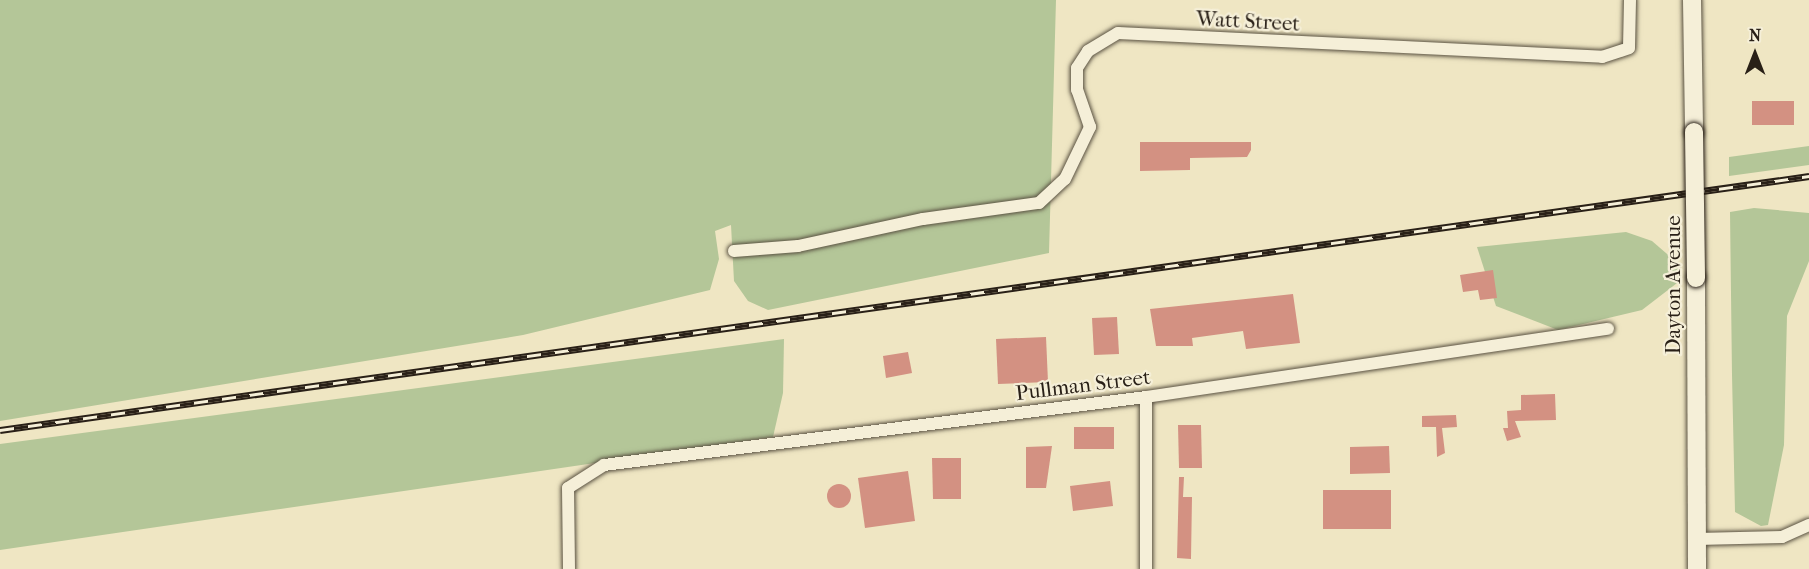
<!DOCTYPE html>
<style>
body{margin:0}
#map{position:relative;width:1809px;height:569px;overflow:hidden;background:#efe6c3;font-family:"IM FELL French Canon",serif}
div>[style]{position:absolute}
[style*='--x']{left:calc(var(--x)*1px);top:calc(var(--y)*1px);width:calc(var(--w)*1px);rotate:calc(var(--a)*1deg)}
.green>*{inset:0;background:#b4c698}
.building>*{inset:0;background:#d39182}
.round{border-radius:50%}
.roads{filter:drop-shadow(0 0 2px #5a5242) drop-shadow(0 0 2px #5a5242)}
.minor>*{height:12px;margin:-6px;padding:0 6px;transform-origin:6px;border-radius:6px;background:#f5efd8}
.secondary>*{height:18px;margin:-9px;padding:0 9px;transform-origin:9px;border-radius:9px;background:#f5efd8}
.rail>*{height:7px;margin-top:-3.5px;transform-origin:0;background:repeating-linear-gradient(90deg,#f5efd8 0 14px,#292017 0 28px);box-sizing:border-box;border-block:2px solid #292017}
.bridges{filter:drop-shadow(0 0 2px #292017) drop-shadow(0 0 2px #292017)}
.secondary-bridge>*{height:18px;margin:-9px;padding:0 9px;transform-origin:9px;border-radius:9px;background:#f5efd8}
span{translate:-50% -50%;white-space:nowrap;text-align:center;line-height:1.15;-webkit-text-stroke:4.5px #f5efd8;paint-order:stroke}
.street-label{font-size:21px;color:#292017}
.north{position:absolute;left:1725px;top:24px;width:60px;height:60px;-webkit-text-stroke:4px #f5efd8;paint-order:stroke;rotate:0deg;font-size:16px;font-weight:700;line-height:24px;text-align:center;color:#292017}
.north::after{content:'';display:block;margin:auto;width:21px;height:27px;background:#292017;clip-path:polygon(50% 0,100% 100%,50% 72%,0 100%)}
</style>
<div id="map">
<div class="green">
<i style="clip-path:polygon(0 0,1056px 0,1049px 253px,768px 310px,748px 301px,734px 281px,731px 225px,715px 231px,719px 259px,710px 290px,523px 335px,0 421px)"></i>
<i style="clip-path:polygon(1809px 146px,1809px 165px,1729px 176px,1729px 157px)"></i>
<i style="clip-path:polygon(1754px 208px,1809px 213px,1809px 261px,1787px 316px,1784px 445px,1768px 525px,1761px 526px,1735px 512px,1732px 375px,1730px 212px)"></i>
<i style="clip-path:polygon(1626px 232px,1652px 241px,1681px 266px,1681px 280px,1642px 310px,1558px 330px,1496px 306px,1477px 247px)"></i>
<i style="clip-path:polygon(784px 339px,783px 393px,773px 437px,0 550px,0 444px)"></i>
</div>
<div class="building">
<i style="clip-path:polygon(1752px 101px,1794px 101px,1794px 125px,1752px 125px)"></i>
<i style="clip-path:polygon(1140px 142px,1251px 142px,1251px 150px,1247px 157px,1190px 158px,1190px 170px,1140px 171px)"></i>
<i style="clip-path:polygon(1493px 270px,1497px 298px,1480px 300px,1478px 290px,1463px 292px,1460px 275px)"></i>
<i style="clip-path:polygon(1293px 294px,1300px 343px,1246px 349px,1243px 331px,1192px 338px,1193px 346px,1156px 346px,1150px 309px)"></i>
<i style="clip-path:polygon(1117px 317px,1119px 354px,1094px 355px,1092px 318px)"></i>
<i style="clip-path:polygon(1046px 337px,1048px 382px,998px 384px,996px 339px)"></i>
<i style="clip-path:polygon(908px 352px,912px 373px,886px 378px,883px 356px)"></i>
<i style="clip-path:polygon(1555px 394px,1556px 420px,1515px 421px,1521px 437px,1507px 441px,1503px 428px,1508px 428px,1507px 411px,1521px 410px,1521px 395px)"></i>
<i style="clip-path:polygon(1456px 415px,1457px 427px,1442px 428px,1445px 453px,1437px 457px,1436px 427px,1422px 427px,1422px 416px)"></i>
<i style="clip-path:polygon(1178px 425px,1201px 425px,1202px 468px,1179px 468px)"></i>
<i style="clip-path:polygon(1074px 427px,1114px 427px,1114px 449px,1074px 449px)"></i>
<i style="clip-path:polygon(1052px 446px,1046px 488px,1026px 488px,1026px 447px)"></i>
<i style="clip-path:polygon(1389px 446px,1390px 473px,1350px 474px,1350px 447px)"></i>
<i style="clip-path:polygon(932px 458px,961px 458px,961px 499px,933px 499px)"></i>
<i style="clip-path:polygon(908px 471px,915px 521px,865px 528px,858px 478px)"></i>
<i style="clip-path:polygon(1179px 477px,1184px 477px,1183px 497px,1192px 497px,1191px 559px,1177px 558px)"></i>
<i style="clip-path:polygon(1110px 481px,1113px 506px,1073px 511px,1070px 486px)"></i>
<i class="round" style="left:827px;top:484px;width:24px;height:24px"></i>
<i style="clip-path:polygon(1323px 490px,1391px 490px,1391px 529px,1323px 529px)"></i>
</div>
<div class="roads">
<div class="minor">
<i style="--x:734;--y:251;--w:64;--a:-4.5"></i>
<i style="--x:798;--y:246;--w:128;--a:-12.2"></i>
<i style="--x:923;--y:219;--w:117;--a:-7.9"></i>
<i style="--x:1039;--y:203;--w:35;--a:-43"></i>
<i style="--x:1065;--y:179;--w:58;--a:-64.3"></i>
<i style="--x:1090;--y:127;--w:39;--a:-109"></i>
<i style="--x:1077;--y:90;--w:22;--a:-90"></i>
<i style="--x:1077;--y:68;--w:20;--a:-57"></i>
<i style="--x:1088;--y:51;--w:35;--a:-31"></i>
<i style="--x:1118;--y:33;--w:485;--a:2.8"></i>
<i style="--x:1602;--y:57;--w:28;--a:-18"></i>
<i style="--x:1629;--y:48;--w:48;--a:-88.8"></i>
<i style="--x:1146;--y:397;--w:172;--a:90"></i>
<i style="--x:1697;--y:539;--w:85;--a:-1.3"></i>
<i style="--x:1782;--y:537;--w:30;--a:-24"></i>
<i style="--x:569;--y:569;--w:81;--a:-90.7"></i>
<i style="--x:568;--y:488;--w:43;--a:-32.6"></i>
<i style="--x:604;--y:465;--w:546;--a:-7.15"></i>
<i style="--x:1146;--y:397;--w:467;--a:-8.4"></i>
</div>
<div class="secondary">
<i style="--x:1692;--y:0;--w:132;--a:89.1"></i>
<i style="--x:1696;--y:278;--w:291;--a:89.8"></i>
</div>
</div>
<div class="rail">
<i style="--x:0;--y:430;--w:1827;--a:-7.99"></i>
</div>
<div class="bridges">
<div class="secondary-bridge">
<i style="--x:1694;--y:132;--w:146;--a:89.2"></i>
</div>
</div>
<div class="street-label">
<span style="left:1248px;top:21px;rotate:3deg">Watt Street</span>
<span style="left:1673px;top:285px;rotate:-90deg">Dayton Avenue</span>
<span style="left:1083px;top:385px;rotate:-7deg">Pullman Street</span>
</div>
<div class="north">N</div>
</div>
